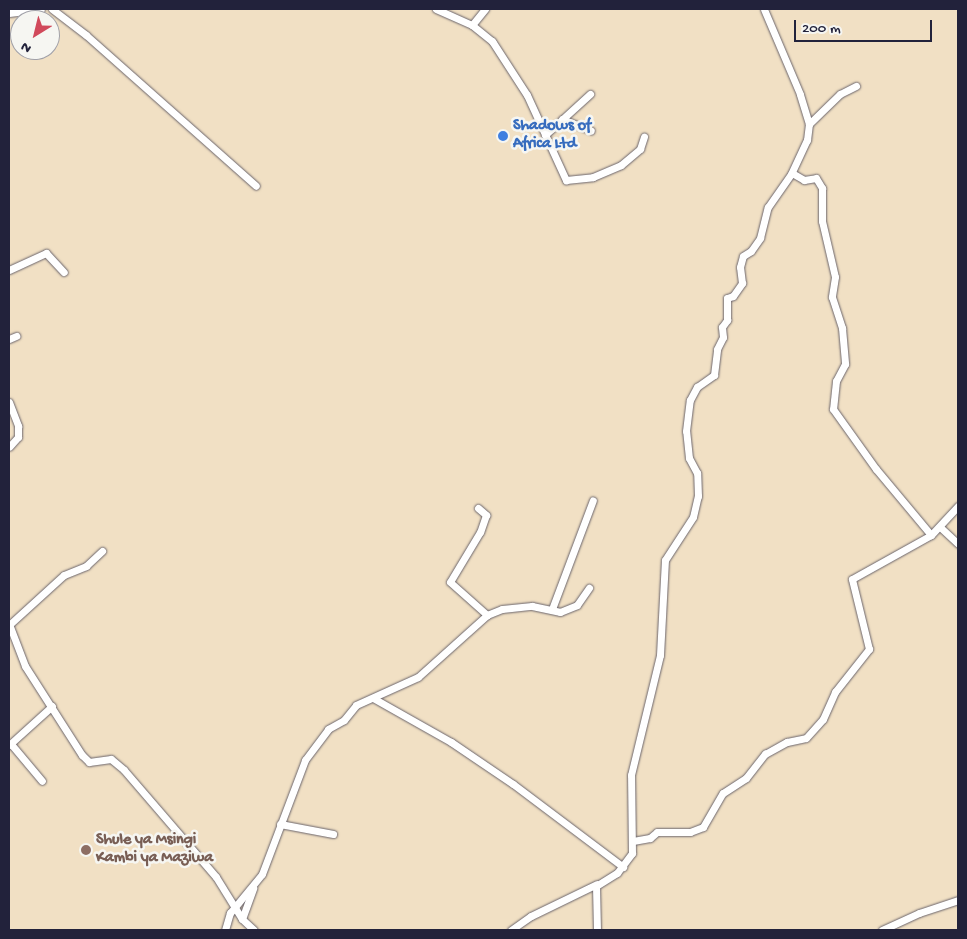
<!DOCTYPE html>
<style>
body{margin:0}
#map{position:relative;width:967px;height:939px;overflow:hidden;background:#f1e0c4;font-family:"Gochi Hand",sans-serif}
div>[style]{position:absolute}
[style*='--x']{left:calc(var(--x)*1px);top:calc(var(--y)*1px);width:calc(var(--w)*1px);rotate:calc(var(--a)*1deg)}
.roads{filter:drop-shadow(0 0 1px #6a646b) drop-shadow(0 0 1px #6a646b)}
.minor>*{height:7px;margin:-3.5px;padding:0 3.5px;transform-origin:3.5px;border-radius:3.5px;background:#fff}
.dots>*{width:14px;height:14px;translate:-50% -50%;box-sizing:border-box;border:2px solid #f6f6f2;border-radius:50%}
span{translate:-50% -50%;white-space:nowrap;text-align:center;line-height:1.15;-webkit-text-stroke:5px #f6f6f2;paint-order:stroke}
.shop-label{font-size:16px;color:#366cbe;font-weight:700}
.left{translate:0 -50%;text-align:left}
.education-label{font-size:16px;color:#785e54;font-weight:700}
.frame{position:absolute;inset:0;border:10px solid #22223b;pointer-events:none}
.north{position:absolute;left:10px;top:10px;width:50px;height:50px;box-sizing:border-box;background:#f6f6f2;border:1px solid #a1a1a9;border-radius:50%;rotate:216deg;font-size:14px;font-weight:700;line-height:20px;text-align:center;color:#22223b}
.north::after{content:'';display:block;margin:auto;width:18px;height:22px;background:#d1495b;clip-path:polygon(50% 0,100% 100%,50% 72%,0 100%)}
.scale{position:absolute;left:794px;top:20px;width:138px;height:22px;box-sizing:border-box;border:2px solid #22223b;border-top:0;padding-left:6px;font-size:15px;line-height:18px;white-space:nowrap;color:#22223b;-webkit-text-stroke:4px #f6f6f2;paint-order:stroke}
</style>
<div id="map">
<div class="roads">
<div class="minor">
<i style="--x:52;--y:9;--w:43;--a:37.4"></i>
<i style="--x:86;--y:35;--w:227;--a:41.6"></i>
<i style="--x:436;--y:9;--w:39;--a:24"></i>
<i style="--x:472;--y:25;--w:26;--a:39"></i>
<i style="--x:492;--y:41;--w:64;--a:57.1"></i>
<i style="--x:527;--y:95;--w:94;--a:65.4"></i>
<i style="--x:566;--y:180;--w:27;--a:-6"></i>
<i style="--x:593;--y:177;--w:30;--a:-23"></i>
<i style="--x:621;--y:165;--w:25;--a:-40"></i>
<i style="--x:640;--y:149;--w:13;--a:-72"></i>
<i style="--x:9;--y:13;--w:32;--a:-7"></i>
<i style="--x:472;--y:25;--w:21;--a:-51"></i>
<i style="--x:562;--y:119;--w:31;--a:22"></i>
<i style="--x:809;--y:124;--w:43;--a:-44.1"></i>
<i style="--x:840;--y:94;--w:18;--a:-27"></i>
<i style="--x:545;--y:135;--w:61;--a:-42.3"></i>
<i style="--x:792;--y:173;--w:14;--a:30"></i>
<i style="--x:804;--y:180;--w:12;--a:-9"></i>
<i style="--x:816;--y:178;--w:12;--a:59"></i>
<i style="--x:822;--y:188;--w:33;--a:90"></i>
<i style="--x:822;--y:221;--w:57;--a:76.9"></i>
<i style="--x:835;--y:277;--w:20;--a:99"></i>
<i style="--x:832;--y:297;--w:33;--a:72"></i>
<i style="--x:842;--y:328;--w:36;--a:85"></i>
<i style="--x:845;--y:364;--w:19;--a:118"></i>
<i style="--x:836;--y:381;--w:28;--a:96"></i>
<i style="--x:833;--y:409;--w:74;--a:54.4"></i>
<i style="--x:876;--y:469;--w:86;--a:50.2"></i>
<i style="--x:9;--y:270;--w:41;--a:-24.7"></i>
<i style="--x:46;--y:253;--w:26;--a:47"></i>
<i style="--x:9;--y:339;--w:8;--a:-23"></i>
<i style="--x:9;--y:402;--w:26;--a:69"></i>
<i style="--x:18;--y:426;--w:11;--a:90"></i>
<i style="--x:18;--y:437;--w:13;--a:132"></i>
<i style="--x:478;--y:508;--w:11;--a:41"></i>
<i style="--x:486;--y:515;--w:18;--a:109"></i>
<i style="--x:480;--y:532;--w:58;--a:121"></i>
<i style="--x:450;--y:582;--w:50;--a:41.7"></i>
<i style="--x:940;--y:527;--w:25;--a:43"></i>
<i style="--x:552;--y:609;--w:116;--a:-69.4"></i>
<i style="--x:9;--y:624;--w:45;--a:69.1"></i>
<i style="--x:25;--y:666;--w:106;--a:57.4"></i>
<i style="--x:82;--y:755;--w:10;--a:45"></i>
<i style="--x:89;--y:762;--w:22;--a:-8"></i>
<i style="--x:111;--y:759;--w:17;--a:40"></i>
<i style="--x:124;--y:770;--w:141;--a:49.3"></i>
<i style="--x:216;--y:877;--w:49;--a:58.2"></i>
<i style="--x:242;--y:919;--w:16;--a:43"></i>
<i style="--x:9;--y:625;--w:74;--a:-42.3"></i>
<i style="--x:64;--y:575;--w:24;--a:-22"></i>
<i style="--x:86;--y:566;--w:22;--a:-43"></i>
<i style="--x:373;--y:698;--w:90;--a:29.4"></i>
<i style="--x:451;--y:742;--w:75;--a:34.1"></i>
<i style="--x:513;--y:784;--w:138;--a:37"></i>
<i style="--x:11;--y:744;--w:48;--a:50"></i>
<i style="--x:9;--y:745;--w:58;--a:-42.2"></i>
<i style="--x:280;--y:824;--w:54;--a:10.7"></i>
<i style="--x:633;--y:841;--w:17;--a:-10"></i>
<i style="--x:650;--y:838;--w:9;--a:-41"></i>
<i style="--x:657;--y:832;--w:33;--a:0"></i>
<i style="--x:690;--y:832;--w:14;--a:-21"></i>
<i style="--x:703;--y:827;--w:39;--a:-60"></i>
<i style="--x:723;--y:793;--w:27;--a:-33"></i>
<i style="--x:746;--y:778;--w:31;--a:-52"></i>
<i style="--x:765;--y:754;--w:25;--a:-29"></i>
<i style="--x:787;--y:742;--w:19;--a:-12"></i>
<i style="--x:806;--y:738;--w:25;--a:-48"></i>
<i style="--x:823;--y:719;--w:30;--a:-66"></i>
<i style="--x:835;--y:692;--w:55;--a:-51.7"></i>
<i style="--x:869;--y:649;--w:72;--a:-103.7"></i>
<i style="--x:852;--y:579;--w:90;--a:-29.1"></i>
<i style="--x:931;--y:535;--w:40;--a:-47"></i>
<i style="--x:242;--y:919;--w:33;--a:-70"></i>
<i style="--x:225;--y:930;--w:18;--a:-74"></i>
<i style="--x:230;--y:913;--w:50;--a:-50.6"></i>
<i style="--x:262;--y:874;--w:122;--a:-69.3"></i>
<i style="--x:305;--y:760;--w:39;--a:-53"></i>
<i style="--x:328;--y:729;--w:18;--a:-29"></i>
<i style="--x:344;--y:720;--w:19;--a:-51"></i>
<i style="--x:356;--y:705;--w:68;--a:-24.3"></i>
<i style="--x:418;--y:677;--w:93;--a:-41.9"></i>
<i style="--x:487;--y:615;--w:16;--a:-22"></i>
<i style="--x:502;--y:609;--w:30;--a:-6"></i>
<i style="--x:532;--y:606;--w:29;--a:12"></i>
<i style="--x:560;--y:612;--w:18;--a:-22"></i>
<i style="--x:577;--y:605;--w:21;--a:-55"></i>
<i style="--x:511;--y:930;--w:24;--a:-35"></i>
<i style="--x:531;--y:916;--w:73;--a:-25.9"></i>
<i style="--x:597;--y:930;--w:44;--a:-91.3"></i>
<i style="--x:596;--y:886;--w:25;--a:-32"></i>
<i style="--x:617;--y:873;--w:25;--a:-53"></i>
<i style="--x:632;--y:853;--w:78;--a:-90.7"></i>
<i style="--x:631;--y:775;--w:123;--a:-76.4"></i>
<i style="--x:660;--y:655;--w:95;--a:-87"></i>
<i style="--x:665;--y:560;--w:51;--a:-56.9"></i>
<i style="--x:693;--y:517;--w:22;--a:-77"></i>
<i style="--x:698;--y:496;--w:23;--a:-92"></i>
<i style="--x:697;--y:473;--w:17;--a:-118"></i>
<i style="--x:689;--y:458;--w:27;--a:-96"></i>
<i style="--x:686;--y:431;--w:31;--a:-83"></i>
<i style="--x:690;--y:400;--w:15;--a:-62"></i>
<i style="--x:697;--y:387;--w:21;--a:-35"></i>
<i style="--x:714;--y:375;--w:26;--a:-83"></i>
<i style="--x:717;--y:349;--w:13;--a:-63"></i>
<i style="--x:723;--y:337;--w:10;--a:-96"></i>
<i style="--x:722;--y:327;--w:9;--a:-54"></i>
<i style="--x:727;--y:320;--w:22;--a:-90"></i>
<i style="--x:727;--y:298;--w:6;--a:-18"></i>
<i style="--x:733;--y:296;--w:16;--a:-55"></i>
<i style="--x:742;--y:283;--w:16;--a:-97"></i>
<i style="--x:740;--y:267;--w:11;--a:-75"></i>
<i style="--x:743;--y:256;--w:9;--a:-32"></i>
<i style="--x:751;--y:251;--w:16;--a:-55"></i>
<i style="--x:760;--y:238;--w:32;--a:-76"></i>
<i style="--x:768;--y:207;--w:40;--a:-55.1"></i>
<i style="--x:791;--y:174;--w:38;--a:-65"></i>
<i style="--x:807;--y:140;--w:16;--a:-83"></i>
<i style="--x:809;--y:124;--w:31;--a:-107"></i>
<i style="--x:800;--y:94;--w:92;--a:-113"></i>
<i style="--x:882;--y:930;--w:41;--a:-24.7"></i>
<i style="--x:919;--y:913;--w:41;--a:-18.4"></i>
</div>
</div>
<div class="dots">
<i style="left:503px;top:136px;background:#3f7fe0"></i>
<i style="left:86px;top:850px;background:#8d6e63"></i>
</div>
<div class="shop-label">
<span class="left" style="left:513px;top:136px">Shadows of<br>Africa Ltd</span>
</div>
<div class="education-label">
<span class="left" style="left:96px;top:850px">Shule ya Msingi<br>Kambi ya Maziwa</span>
</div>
<div class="frame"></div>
<div class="north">N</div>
<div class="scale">200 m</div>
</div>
